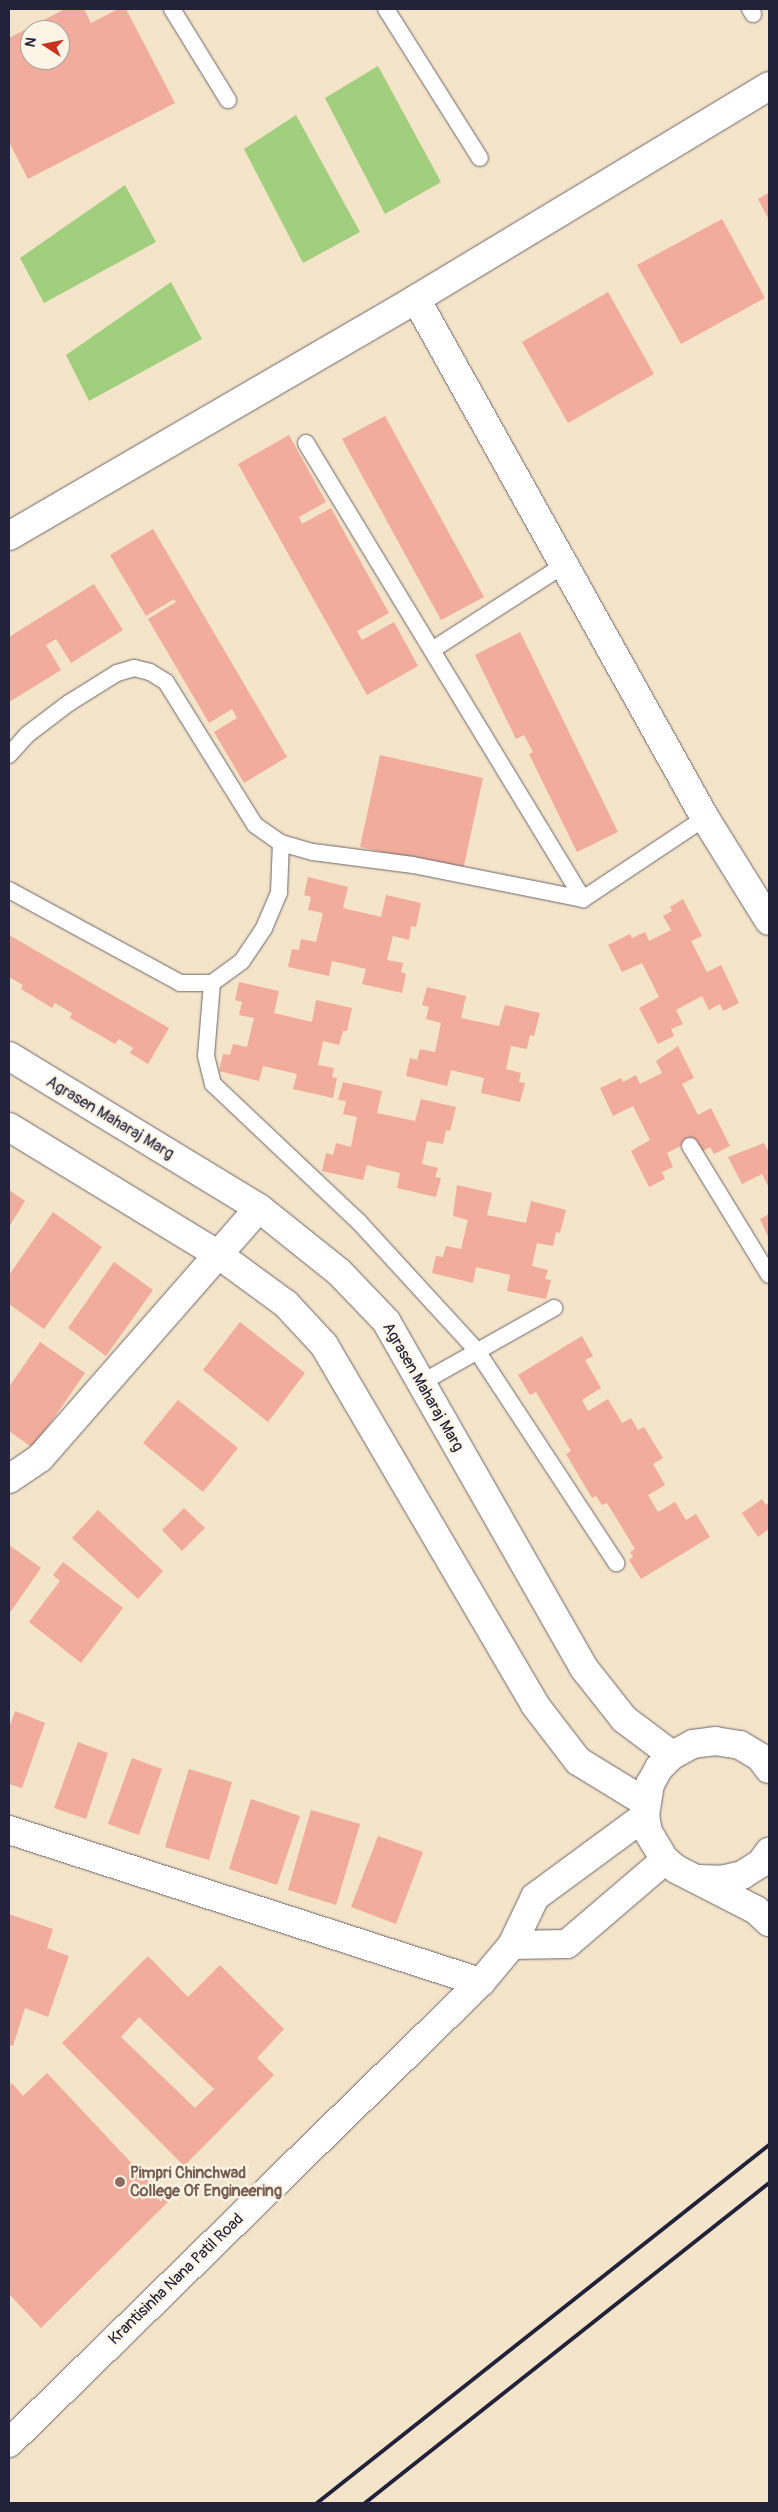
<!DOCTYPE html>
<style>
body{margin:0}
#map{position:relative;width:778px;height:2512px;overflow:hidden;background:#f4e4c9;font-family:Pangolin,sans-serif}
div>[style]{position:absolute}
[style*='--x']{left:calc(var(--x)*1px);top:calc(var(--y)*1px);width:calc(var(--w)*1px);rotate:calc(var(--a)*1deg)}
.green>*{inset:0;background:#a1cf7d}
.building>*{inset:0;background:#f1ac9b}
.roads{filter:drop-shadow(0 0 1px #6c666d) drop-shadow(0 0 1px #6c666d)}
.lane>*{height:16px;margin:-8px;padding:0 8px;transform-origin:8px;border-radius:8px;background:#fff}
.street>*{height:28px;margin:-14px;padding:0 14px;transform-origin:14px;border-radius:14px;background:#fff}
.secondary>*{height:28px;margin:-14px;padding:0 14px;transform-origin:14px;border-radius:14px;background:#fff}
.primary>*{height:28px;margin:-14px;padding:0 14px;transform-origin:14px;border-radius:14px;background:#fff}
.rail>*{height:4px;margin:-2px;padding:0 2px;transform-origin:2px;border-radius:2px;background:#22223b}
.dots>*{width:14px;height:14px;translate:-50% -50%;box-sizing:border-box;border:2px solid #fcf5e5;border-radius:50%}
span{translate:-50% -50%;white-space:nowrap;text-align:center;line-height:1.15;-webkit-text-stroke:4.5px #fcf5e5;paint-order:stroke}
.street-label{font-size:16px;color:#22223b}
.education-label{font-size:16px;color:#785e54;font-weight:700}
.left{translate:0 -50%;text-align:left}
.frame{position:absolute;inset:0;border:10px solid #22223b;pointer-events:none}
.north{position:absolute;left:20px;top:20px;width:50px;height:50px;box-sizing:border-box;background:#fcf5e5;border:1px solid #a5a1a1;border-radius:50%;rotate:281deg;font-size:14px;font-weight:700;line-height:20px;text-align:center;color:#22223b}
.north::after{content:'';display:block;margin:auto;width:18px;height:22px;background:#c8321e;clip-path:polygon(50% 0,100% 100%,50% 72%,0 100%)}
</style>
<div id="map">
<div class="green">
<i style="clip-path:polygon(378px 66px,441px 182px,385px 214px,325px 98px)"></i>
<i style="clip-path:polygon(296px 115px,360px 232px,303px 263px,244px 149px)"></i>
<i style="clip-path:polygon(125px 185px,156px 242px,44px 303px,20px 258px)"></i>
<i style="clip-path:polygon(171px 282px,202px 339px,89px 401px,66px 355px)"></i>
</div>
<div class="building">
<i style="clip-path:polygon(evenodd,65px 9px,84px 9px,91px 23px,118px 9px,126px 9px,175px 103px,28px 179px,9px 142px,9px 38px,65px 9px,30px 30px,60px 30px,60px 60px,30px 60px,30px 30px)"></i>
<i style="clip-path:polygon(769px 193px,769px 220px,758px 199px)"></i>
<i style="clip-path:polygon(722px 219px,765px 298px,681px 344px,637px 265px)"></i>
<i style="clip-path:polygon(608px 292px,654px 374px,568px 423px,522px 342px)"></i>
<i style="clip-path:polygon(385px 416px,484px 597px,441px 620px,342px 439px)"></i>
<i style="clip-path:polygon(289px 435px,326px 502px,299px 517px,302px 524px,331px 508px,389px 613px,357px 631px,362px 640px,394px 622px,418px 666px,367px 695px,238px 464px)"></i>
<i style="clip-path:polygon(153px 529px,287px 757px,244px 783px,214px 732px,237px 718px,232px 709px,209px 723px,148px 619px,176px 602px,174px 599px,146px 616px,110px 555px)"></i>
<i style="clip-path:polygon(94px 584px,123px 630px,71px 663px,56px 639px,46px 645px,61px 670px,9px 702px,9px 637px)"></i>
<i style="clip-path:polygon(520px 632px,618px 832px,577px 852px,529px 754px,533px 752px,524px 735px,516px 739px,475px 655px)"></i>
<i style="clip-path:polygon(380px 755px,483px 778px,463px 870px,360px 847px)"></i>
<i style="clip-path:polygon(308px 877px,348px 887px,343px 908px,381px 917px,386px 895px,421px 903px,416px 927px,411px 926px,409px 940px,393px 936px,387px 960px,403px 963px,401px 972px,406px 974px,402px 993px,362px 984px,366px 969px,332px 961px,329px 976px,288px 967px,292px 949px,299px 950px,301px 939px,316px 942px,323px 913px,308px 910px,311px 897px,304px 895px)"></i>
<i style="clip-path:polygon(683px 899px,702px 936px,691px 941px,707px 972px,721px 965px,739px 1003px,723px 1011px,720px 1004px,709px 1010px,702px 996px,676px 1010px,683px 1024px,671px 1029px,674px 1036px,658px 1044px,639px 1008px,659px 997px,642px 963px,622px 972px,608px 945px,630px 934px,632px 938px,645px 932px,649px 941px,671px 930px,663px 916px,672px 911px,670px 907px)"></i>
<i style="clip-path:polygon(9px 935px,169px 1028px,148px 1064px,130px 1053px,133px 1048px,119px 1039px,115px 1044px,70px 1018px,72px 1013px,55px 1003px,52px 1008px,21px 989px,23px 985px,9px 977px)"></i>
<i style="clip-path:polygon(239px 982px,279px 991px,274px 1013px,312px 1022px,316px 1000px,352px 1008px,347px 1031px,343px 1031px,339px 1045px,323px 1041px,318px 1065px,334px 1068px,332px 1077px,337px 1078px,333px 1098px,293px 1089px,297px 1074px,263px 1066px,259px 1081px,219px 1071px,223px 1054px,230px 1055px,233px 1044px,247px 1047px,254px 1018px,239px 1015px,242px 1002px,235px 1000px)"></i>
<i style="clip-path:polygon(427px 987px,466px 996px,461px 1018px,499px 1026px,505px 1005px,540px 1013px,534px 1036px,530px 1035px,527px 1049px,511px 1046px,506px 1069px,521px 1073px,519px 1082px,525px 1083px,520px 1102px,481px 1093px,484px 1078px,451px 1070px,447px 1086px,406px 1076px,410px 1058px,417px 1060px,420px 1049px,435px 1052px,441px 1023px,426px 1019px,429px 1007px,422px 1005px)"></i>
<i style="clip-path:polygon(678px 1046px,694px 1078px,682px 1084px,698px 1115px,711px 1108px,730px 1146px,714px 1154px,710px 1147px,700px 1153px,694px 1139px,667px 1153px,673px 1167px,662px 1172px,665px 1179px,649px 1187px,631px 1151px,650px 1140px,633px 1106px,613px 1116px,600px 1088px,621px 1078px,623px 1082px,636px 1075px,640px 1084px,662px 1073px,656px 1061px)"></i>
<i style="clip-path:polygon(343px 1082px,382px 1091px,377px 1113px,415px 1121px,421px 1099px,456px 1107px,450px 1131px,446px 1130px,443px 1144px,427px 1141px,422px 1164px,438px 1168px,435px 1177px,441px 1178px,436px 1197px,397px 1188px,400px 1173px,367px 1165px,363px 1180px,322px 1171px,326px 1153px,333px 1155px,336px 1143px,351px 1147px,357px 1117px,343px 1114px,346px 1101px,338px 1100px)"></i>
<i style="clip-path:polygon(764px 1143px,769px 1153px,769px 1188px,762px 1174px,742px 1184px,728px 1157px)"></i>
<i style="clip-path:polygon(457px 1185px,492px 1193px,487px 1215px,526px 1223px,531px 1201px,566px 1210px,560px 1233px,556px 1232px,553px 1246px,537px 1243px,532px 1266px,548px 1270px,545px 1279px,551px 1280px,546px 1299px,507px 1291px,510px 1275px,476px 1267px,473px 1283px,432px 1273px,436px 1256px,443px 1257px,446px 1246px,461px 1249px,468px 1220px,453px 1216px)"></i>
<i style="clip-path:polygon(9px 1190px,25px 1201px,9px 1227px)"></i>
<i style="clip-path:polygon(53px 1212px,102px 1247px,44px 1329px,9px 1304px,9px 1275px)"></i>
<i style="clip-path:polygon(769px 1214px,769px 1239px,760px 1219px)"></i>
<i style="clip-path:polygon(114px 1262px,153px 1290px,106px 1356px,68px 1328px)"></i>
<i style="clip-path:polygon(240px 1322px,305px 1373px,268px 1422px,203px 1370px)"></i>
<i style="clip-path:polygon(582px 1336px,593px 1356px,585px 1360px,601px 1388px,582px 1400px,588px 1411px,608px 1399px,622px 1423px,631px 1418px,638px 1430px,644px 1427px,663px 1458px,653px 1464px,665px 1485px,648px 1495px,658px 1512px,675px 1502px,686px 1520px,696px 1514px,710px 1537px,641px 1579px,629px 1560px,633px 1557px,630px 1552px,635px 1549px,607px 1503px,602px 1505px,596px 1496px,592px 1498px,566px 1454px,571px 1451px,536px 1392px,530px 1395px,518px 1375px)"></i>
<i style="clip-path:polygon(40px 1342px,85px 1373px,33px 1448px,9px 1431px,9px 1387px)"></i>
<i style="clip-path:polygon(178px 1400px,238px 1448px,203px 1492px,143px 1443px)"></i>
<i style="clip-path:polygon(762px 1499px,766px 1505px,769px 1503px,769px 1529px,758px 1537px,742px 1513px)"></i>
<i style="clip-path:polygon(184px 1508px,205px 1528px,182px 1551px,162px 1530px)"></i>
<i style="clip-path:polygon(98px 1510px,163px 1571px,138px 1599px,72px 1538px)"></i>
<i style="clip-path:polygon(9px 1545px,41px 1568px,9px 1614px)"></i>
<i style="clip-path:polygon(63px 1562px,123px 1608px,81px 1663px,29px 1622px,60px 1581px,53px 1575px)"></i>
<i style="clip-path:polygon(15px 1711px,45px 1723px,22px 1788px,9px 1784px,9px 1728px)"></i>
<i style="clip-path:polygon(78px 1742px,108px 1753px,86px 1819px,54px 1808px)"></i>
<i style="clip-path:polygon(132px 1758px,162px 1769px,139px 1835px,108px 1824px)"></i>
<i style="clip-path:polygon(189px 1769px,232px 1782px,209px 1860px,165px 1847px)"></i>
<i style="clip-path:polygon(251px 1799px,300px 1816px,277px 1885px,229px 1869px)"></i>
<i style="clip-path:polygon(311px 1810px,360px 1824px,336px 1905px,288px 1890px)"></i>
<i style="clip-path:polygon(378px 1836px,423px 1852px,396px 1924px,351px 1907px)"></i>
<i style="clip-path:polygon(9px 1914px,53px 1929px,47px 1948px,69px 1956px,48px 2017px,25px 2008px,13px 2046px,9px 2045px)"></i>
<i style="clip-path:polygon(evenodd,148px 1956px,188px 1997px,220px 1965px,284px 2029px,257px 2058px,274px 2075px,184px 2166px,62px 2043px,148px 1956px,139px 2017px,214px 2089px,195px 2108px,121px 2037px,139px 2017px)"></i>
<i style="clip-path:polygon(47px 2073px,168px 2202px,41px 2328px,9px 2294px,9px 2087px,12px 2083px,23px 2096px)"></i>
</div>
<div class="roads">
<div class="lane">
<i style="--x:172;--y:9;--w:107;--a:58.4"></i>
<i style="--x:386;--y:9;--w:176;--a:57.8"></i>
<i style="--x:750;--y:9;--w:6;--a:59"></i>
<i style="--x:306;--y:443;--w:534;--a:58.72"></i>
<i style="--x:432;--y:650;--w:157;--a:-32.8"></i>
<i style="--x:9;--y:755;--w:28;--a:-48"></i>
<i style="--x:28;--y:734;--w:51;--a:-37.1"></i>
<i style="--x:69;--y:703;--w:57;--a:-32"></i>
<i style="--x:117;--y:673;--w:18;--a:-16"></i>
<i style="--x:134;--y:668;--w:16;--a:14"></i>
<i style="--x:150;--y:672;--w:19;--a:32"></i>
<i style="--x:166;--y:682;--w:168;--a:58.1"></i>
<i style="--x:255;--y:825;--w:32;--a:35"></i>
<i style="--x:281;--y:843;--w:33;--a:16"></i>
<i style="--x:313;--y:852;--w:101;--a:7.4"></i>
<i style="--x:413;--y:865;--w:173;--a:11.3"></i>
<i style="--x:583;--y:899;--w:146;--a:-33.6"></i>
<i style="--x:9;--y:890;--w:195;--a:28.5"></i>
<i style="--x:180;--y:983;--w:32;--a:0"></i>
<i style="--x:212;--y:983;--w:37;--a:-36"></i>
<i style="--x:242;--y:961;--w:40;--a:-56"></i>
<i style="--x:264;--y:928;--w:39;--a:-67"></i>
<i style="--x:279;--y:892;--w:49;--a:-87.7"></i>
<i style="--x:212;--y:983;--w:73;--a:94.7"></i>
<i style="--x:206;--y:1056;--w:29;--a:76"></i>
<i style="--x:213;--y:1084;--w:201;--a:43.4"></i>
<i style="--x:359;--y:1222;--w:175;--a:47.5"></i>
<i style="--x:477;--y:1351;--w:254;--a:56.7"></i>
<i style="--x:690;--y:1146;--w:151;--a:58.5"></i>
<i style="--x:421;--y:1383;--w:153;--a:-29.4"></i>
</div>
<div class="street">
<i style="--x:416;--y:299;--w:594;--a:60.89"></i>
<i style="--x:705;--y:818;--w:121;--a:58.1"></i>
<i style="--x:9;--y:536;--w:471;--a:-30.2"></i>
<i style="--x:416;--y:299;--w:412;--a:-31.1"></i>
<i style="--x:9;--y:1479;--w:37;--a:-34"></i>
<i style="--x:40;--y:1458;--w:332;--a:-48.8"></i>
<i style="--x:9;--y:1830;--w:496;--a:17.9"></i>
</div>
<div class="secondary">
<i style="--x:512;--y:1945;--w:55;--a:-1"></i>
<i style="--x:567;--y:1944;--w:129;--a:-40.6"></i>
<i style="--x:9;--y:2443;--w:660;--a:-44.32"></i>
<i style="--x:481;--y:1982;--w:48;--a:-50"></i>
<i style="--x:512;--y:1945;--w:53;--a:-64.4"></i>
<i style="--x:535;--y:1897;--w:137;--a:-36.4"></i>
</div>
<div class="primary">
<i style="--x:9;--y:1056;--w:293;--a:31.3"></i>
<i style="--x:259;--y:1208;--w:102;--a:38.7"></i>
<i style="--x:339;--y:1272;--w:68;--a:46.2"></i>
<i style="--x:386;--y:1321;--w:398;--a:60.3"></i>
<i style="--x:583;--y:1667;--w:66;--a:51.7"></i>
<i style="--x:624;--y:1719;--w:60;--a:36.9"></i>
<i style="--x:9;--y:1127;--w:246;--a:31.4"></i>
<i style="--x:219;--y:1255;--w:83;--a:36.2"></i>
<i style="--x:286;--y:1304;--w:56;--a:47.2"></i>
<i style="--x:324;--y:1345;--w:417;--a:59.6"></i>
<i style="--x:535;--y:1705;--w:71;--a:52.5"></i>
<i style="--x:578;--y:1761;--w:79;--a:31.5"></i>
<i style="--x:769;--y:1769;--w:15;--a:-127"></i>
<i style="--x:760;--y:1757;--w:23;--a:-149"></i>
<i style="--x:740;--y:1745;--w:24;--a:-171"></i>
<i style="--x:716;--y:1741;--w:23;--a:173"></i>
<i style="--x:693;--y:1744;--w:24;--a:152"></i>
<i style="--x:672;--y:1755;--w:18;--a:135"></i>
<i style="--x:659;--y:1768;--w:18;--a:119"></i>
<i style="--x:650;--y:1784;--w:32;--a:99"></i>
<i style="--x:645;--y:1816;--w:16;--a:79"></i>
<i style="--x:648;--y:1832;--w:33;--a:59"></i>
<i style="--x:665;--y:1860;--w:14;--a:39"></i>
<i style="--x:676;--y:1869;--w:90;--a:27.1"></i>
<i style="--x:756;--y:1910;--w:18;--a:43"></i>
<i style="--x:697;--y:1879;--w:24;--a:2"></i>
<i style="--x:721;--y:1880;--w:22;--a:-13"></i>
<i style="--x:742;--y:1875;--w:22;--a:-32"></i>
<i style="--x:761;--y:1863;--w:14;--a:-54"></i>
</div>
</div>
<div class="rail">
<i style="--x:317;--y:2503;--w:577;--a:-38.38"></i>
<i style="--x:365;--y:2503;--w:515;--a:-38.38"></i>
</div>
<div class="dots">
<i style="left:120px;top:2182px;background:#8d6e63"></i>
</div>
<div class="street-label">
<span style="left:110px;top:1118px;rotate:31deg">Agrasen Maharaj Marg</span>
<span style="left:423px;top:1387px;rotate:60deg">Agrasen Maharaj Marg</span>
<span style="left:176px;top:2279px;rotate:-44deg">Krantisinha Nana Patil Road</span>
</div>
<div class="education-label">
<span class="left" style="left:130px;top:2182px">Pimpri Chinchwad<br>College Of Engineering</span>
</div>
<div class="frame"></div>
<div class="north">N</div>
</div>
